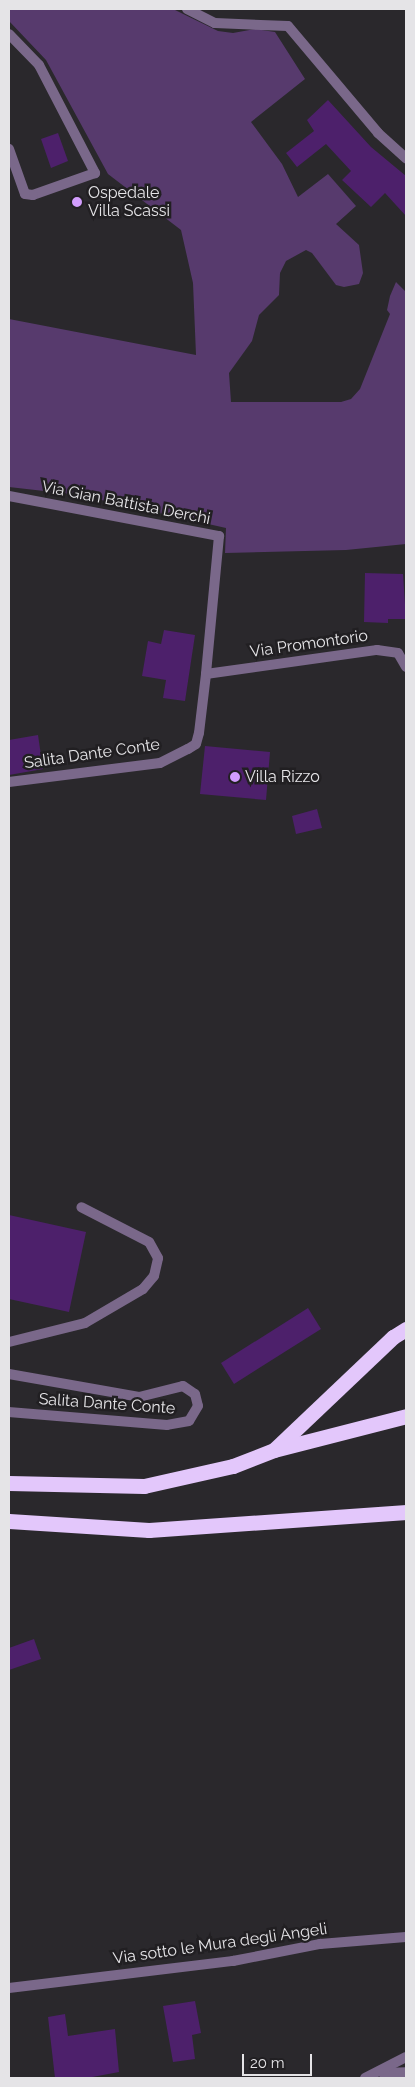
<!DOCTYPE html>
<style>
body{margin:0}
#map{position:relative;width:415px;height:2087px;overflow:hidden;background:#2a282c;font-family:Raleway,sans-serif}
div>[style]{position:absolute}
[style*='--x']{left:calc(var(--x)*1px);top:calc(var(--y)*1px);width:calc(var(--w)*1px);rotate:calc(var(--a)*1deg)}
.green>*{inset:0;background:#573a6d}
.building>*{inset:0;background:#4d206b}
.service>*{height:10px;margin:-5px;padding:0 5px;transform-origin:5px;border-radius:5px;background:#7a688a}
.pedestrian>*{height:10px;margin:-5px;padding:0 5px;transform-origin:5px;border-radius:5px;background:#7a688a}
.minor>*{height:10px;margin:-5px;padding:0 5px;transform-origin:5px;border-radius:5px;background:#7a688a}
.motorway>*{height:15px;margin:-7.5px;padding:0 7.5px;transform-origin:7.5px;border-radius:7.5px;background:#e3c7fb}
.dots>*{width:14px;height:14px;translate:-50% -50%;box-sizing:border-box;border:2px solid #211f22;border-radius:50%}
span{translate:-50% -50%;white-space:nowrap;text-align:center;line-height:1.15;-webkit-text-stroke:5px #211f22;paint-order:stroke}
.poi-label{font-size:16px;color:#e5e4e7}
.left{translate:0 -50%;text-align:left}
.street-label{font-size:16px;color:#e5e4e7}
.frame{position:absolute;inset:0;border:10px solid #e5e4e7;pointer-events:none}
.scale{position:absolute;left:242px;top:2054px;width:70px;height:22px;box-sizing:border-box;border:2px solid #e5e4e7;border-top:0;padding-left:6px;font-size:15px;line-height:18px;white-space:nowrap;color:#e5e4e7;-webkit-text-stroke:4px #211f22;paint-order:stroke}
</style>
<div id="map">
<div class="green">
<i style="clip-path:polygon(9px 9px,173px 9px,218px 31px,233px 33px,255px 29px,275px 32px,305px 79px,251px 122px,282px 164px,298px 197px,328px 174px,356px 206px,336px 224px,359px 245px,363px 273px,359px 284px,344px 287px,336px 285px,312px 253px,306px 250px,286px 261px,280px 273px,279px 295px,259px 315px,252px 341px,229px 373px,231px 402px,341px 402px,351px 399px,360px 389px,390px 314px,387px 310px,390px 296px,396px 282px,406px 292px,406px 544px,346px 550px,225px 553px,226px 528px,79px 495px,9px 487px,9px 319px,196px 355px,193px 283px,181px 230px,108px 174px,46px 60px,9px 21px)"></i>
</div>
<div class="building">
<i style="clip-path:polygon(328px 100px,371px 147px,406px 176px,406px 216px,385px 193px,371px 207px,342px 180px,351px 171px,326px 144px,297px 167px,286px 153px,314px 131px,307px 120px)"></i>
<i style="clip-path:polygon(58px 133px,68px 161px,51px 168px,41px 139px)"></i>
<i style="clip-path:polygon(365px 573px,403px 574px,406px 619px,388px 619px,388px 623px,364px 622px)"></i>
<i style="clip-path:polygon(164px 630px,195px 635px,185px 701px,163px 698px,166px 680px,142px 676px,148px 641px,161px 644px)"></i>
<i style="clip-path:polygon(38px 735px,43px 769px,9px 775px,9px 740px)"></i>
<i style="clip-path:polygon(205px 746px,270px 752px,266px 800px,200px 794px)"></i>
<i style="clip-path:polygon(317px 809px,322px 828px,296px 834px,292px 816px)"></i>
<i style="clip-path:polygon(9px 1215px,86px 1232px,69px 1312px,9px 1299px)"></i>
<i style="clip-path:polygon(308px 1308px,321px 1329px,234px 1384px,221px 1363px)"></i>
<i style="clip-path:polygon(34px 1639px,41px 1659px,9px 1670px,9px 1648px)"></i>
<i style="clip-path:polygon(195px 2001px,201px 2033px,192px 2035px,195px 2059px,173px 2062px,163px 2006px)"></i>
<i style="clip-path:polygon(65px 2014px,68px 2036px,115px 2029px,119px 2072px,87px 2078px,55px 2078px,48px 2017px)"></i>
</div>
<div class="service">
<i style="--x:187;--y:9;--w:31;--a:27"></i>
<i style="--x:215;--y:23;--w:73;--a:2.4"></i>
<i style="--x:288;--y:26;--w:140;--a:49.9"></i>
<i style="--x:378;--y:133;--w:38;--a:42"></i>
<i style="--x:9;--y:34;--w:43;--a:45.9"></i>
<i style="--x:39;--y:65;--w:122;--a:62.6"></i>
<i style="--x:95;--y:173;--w:66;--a:160.5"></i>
<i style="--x:33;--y:195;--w:8;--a:-173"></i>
<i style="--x:25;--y:194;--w:48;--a:-109.6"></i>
<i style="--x:9;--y:782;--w:152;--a:-7.2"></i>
<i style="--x:160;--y:763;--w:31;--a:-27"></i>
<i style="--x:188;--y:749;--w:9;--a:-32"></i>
<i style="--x:196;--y:744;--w:11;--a:-75"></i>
<i style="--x:199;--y:733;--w:59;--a:-83.2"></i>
<i style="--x:206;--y:674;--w:173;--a:-8"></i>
<i style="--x:377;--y:650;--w:21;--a:8"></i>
<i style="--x:398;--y:653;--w:16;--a:60"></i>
</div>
<div class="pedestrian">
<i style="--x:9;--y:496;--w:214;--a:10.8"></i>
<i style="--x:219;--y:536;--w:139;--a:95.4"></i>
</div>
<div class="minor">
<i style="--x:9;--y:1342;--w:78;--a:-14"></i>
<i style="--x:85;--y:1323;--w:67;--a:-30.4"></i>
<i style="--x:143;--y:1289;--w:17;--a:-50"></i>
<i style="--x:154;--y:1276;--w:18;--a:-77"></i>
<i style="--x:158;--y:1258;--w:18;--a:-119"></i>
<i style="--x:149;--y:1242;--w:76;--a:-152.8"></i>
<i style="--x:9;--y:1374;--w:132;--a:10"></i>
<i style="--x:139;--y:1397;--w:45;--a:-14"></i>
<i style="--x:183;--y:1386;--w:14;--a:34"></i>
<i style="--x:195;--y:1394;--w:12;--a:76"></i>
<i style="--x:198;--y:1406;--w:17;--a:121"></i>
<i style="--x:189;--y:1421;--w:22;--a:170"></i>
<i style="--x:167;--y:1425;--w:159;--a:-175.3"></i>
<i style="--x:9;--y:1988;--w:226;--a:-6.9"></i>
<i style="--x:233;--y:1961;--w:89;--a:-11.1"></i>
<i style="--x:320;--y:1944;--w:86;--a:-4.7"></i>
<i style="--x:383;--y:2073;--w:23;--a:-2"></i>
<i style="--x:365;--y:2078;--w:46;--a:-27.1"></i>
</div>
<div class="motorway">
<i style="--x:275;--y:1449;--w:163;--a:-43.5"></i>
<i style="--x:393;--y:1337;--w:15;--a:-32"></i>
<i style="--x:9;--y:1483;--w:135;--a:1.3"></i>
<i style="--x:144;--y:1486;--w:91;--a:-12.7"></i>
<i style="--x:233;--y:1466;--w:44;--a:-21.3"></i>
<i style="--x:274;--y:1450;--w:136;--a:-14.4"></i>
<i style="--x:9;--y:1521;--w:140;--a:3.7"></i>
<i style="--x:149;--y:1530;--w:258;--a:-4"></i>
</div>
<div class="dots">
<i style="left:77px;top:202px;background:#d29dfd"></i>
<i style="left:235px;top:777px;background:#d29dfd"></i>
</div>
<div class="poi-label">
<span class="left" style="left:88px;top:202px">Ospedale<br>Villa Scassi</span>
<span class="left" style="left:245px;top:777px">Villa Rizzo</span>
</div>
<div class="street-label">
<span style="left:126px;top:503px;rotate:11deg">Via Gian Battista Derchi</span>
<span style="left:309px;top:644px;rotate:-8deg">Via Promontorio</span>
<span style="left:92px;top:754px;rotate:-8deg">Salita Dante Conte</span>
<span style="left:107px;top:1404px;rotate:4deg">Salita Dante Conte</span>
<span style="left:220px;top:1944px;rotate:-8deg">Via sotto le Mura degli Angeli</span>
</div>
<div class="frame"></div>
<div class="scale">20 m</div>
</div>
